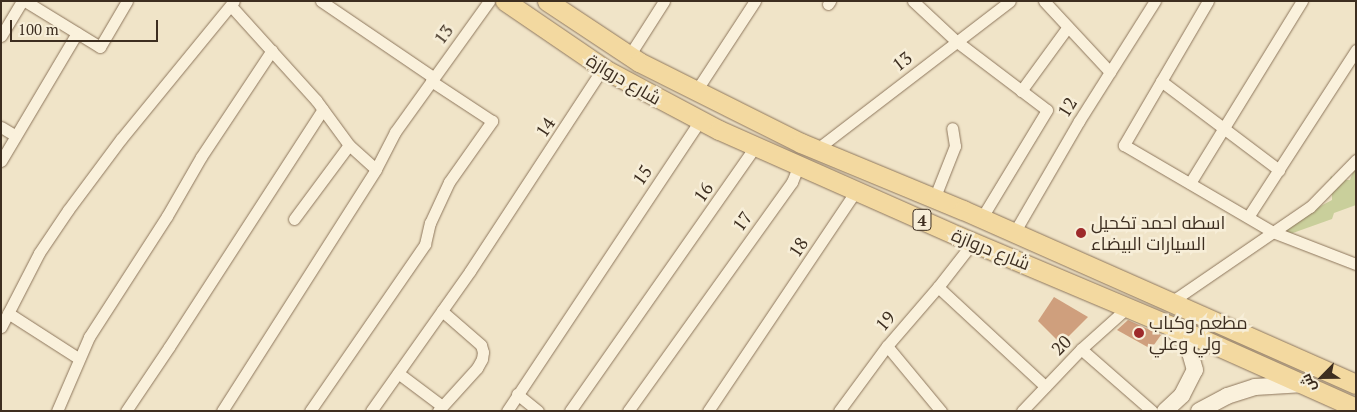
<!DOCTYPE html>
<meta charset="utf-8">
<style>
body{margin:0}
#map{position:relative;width:1357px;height:412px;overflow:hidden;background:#f0e4c8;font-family:"PT Serif",Cairo,serif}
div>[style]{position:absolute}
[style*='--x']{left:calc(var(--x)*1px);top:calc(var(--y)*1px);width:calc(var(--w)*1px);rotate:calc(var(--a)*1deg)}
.green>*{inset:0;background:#c9cf9b}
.building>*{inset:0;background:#cf9f7d}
.roads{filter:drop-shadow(0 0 1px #8d765c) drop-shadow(0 0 1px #8d765c)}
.minor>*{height:11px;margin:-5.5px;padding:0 5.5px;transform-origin:5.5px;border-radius:5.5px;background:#faf1dc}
.secondary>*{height:16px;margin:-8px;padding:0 8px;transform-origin:8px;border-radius:8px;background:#faf1dc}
.primary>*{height:19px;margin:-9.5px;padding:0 9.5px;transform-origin:9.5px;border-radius:9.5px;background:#f3d9a0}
.dots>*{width:14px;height:14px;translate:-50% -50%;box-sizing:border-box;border:2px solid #f7eed8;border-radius:50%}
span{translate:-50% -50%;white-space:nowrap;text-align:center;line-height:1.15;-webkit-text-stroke:5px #f7eed8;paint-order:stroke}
.shield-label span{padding:1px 4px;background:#f7eed8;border:1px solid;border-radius:4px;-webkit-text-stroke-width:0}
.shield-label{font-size:16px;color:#3d2e20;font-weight:700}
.street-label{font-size:18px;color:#3d2e20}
.poi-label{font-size:18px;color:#3d2e20}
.left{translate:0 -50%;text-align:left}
.frame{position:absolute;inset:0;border:2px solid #3d2e20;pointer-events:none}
.north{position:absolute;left:1297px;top:352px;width:50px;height:50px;-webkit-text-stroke:4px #f7eed8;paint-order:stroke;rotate:247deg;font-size:14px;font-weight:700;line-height:20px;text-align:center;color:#3d2e20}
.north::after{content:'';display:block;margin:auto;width:18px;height:22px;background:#3d2e20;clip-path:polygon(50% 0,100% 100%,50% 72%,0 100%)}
.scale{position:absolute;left:10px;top:20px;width:148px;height:22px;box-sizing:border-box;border:2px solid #3d2e20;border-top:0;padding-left:6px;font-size:15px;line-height:18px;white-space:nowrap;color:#3d2e20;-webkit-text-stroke:4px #f7eed8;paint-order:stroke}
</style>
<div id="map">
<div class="green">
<i style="clip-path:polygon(1356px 164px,1356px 205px,1334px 213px,1332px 219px,1290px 234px,1286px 232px,1286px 228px,1298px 218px,1332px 200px,1332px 195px,1326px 190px,1331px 176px,1337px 180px,1350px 180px)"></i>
</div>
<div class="building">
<i style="clip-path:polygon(1054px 297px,1088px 317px,1061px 344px,1038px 321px)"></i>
<i style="clip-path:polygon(1128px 320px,1161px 335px,1151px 349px,1117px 330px)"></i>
</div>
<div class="roads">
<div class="minor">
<i style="--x:25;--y:1;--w:88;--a:31.5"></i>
<i style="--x:100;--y:47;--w:53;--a:-59.6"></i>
<i style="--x:321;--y:1;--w:135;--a:34.2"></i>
<i style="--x:913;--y:1;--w:59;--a:42.9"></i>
<i style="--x:956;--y:41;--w:114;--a:37.2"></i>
<i style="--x:1047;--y:110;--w:127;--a:121.2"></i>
<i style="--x:1044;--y:1;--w:97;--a:47.1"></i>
<i style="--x:1208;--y:1;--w:167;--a:120.3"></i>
<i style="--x:1124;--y:145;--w:173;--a:30.3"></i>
<i style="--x:1273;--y:232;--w:89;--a:21.1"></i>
<i style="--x:828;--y:4;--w:4;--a:-56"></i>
<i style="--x:231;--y:6;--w:127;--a:47.9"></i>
<i style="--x:316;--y:100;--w:56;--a:53.7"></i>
<i style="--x:349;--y:145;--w:36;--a:42"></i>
<i style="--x:1;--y:36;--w:41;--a:-59"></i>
<i style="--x:629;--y:56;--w:65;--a:-57.5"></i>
<i style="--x:1161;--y:81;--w:148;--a:37"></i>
<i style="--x:696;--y:91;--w:108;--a:-56.8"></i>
<i style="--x:1021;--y:91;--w:78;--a:-53.9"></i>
<i style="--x:1;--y:127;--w:17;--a:31"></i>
<i style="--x:817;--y:149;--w:243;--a:-37.5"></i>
<i style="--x:1;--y:161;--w:149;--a:-59.3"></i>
<i style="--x:1190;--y:183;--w:214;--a:-58.4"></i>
<i style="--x:934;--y:199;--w:57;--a:-68.4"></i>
<i style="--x:955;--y:146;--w:18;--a:-99"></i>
<i style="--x:1248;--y:217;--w:199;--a:-57.1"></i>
<i style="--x:294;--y:219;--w:92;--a:-53.4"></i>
<i style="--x:1014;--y:233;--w:129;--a:-59.9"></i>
<i style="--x:1079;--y:121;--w:142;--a:-57.7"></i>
<i style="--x:938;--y:287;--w:146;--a:42.8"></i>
<i style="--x:1171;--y:302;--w:168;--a:-34.4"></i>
<i style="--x:1310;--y:207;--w:66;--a:-45.6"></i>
<i style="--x:8;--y:313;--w:83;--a:32.7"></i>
<i style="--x:1;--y:327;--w:83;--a:-62.8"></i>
<i style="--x:39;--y:253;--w:52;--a:-56"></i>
<i style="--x:68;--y:210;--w:89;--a:-53.3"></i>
<i style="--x:121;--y:139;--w:178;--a:-50.7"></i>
<i style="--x:887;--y:346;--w:85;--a:50.3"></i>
<i style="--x:1081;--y:349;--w:94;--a:41.1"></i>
<i style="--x:398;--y:373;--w:55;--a:36.9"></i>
<i style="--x:517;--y:394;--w:27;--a:39"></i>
<i style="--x:57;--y:411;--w:81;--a:-66.6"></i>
<i style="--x:89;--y:337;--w:144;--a:-57.2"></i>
<i style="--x:167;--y:216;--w:68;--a:-60"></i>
<i style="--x:201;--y:157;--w:128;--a:-56.4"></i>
<i style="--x:126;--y:411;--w:77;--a:-56.1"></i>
<i style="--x:169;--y:347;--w:283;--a:-57.1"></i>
<i style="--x:222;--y:411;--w:287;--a:-57.5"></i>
<i style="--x:376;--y:169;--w:42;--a:-62.8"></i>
<i style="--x:395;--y:132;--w:161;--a:-54.3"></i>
<i style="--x:310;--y:411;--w:203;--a:-55.4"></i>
<i style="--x:425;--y:244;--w:22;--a:-77"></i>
<i style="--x:430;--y:223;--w:45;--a:-65.1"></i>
<i style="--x:449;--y:182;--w:75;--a:-54.8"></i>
<i style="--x:492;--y:121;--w:73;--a:-146.7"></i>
<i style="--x:371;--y:411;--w:171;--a:-54.7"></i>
<i style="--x:470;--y:271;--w:243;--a:-56.8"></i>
<i style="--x:438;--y:411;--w:58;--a:-47.8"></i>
<i style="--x:477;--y:368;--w:10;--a:-61"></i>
<i style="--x:482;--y:359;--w:7;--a:-82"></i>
<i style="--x:483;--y:352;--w:7;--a:-106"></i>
<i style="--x:481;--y:345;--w:52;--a:-138.9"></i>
<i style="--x:507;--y:411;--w:348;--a:-56.4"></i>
<i style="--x:570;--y:411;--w:322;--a:-55"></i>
<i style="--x:628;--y:411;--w:282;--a:-54.4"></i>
<i style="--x:792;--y:182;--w:18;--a:-68"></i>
<i style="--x:708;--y:411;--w:265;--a:-56.1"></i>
<i style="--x:839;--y:411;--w:81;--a:-53.6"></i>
<i style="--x:887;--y:346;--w:78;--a:-49.2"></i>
<i style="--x:938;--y:287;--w:57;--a:-52.1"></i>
<i style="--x:1022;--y:411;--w:86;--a:-46.4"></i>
<i style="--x:1081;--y:349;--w:63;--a:-41.8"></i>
</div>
<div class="secondary">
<i style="--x:1165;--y:411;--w:23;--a:-43"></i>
<i style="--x:1182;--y:395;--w:28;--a:-63"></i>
<i style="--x:1195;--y:370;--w:26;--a:-106"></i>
<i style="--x:1188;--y:345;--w:25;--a:-135"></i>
<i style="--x:1199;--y:411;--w:32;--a:-28"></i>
<i style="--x:1227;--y:396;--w:29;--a:-18"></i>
<i style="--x:1255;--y:387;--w:49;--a:-3.5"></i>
</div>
<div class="primary">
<i style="--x:505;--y:1;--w:122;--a:34.3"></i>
<i style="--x:606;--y:70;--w:128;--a:28"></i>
<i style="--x:719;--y:130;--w:261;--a:23.9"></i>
<i style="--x:958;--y:236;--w:265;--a:22.9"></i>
<i style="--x:1202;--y:339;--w:169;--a:24.1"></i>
<i style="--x:547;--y:1;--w:110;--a:33.5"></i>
<i style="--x:639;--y:62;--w:181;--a:26.6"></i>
<i style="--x:801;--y:143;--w:175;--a:22.5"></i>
<i style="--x:963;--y:210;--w:430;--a:23.9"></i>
</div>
</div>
<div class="dots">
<i style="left:1081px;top:233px;background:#9e2a2b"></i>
<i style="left:1139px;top:333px;background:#9e2a2b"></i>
</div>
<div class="shield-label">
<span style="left:922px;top:220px">4</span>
</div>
<div class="street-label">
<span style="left:443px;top:34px;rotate:-53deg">13</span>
<span style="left:902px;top:61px;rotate:-38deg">13</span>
<span style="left:624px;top:79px;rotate:30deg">شارع دروازة</span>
<span style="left:1067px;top:107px;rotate:-58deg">12</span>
<span style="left:545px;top:127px;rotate:-56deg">14</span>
<span style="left:642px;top:175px;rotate:-55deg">15</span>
<span style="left:703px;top:192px;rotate:-55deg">16</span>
<span style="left:742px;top:221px;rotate:-54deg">17</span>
<span style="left:798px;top:247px;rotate:-56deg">18</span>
<span style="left:991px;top:249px;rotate:22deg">شارع دروازة</span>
<span style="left:885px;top:321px;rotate:-49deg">19</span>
<span style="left:1061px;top:345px;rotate:-45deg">20</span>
</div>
<div class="poi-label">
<span class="left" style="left:1091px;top:233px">اسطه احمد تكحيل<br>السيارات البيضاء</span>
<span class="left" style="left:1149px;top:333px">مطعم وكباب<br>ولي وعلي</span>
</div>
<div class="frame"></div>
<div class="north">ش</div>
<div class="scale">100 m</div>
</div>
